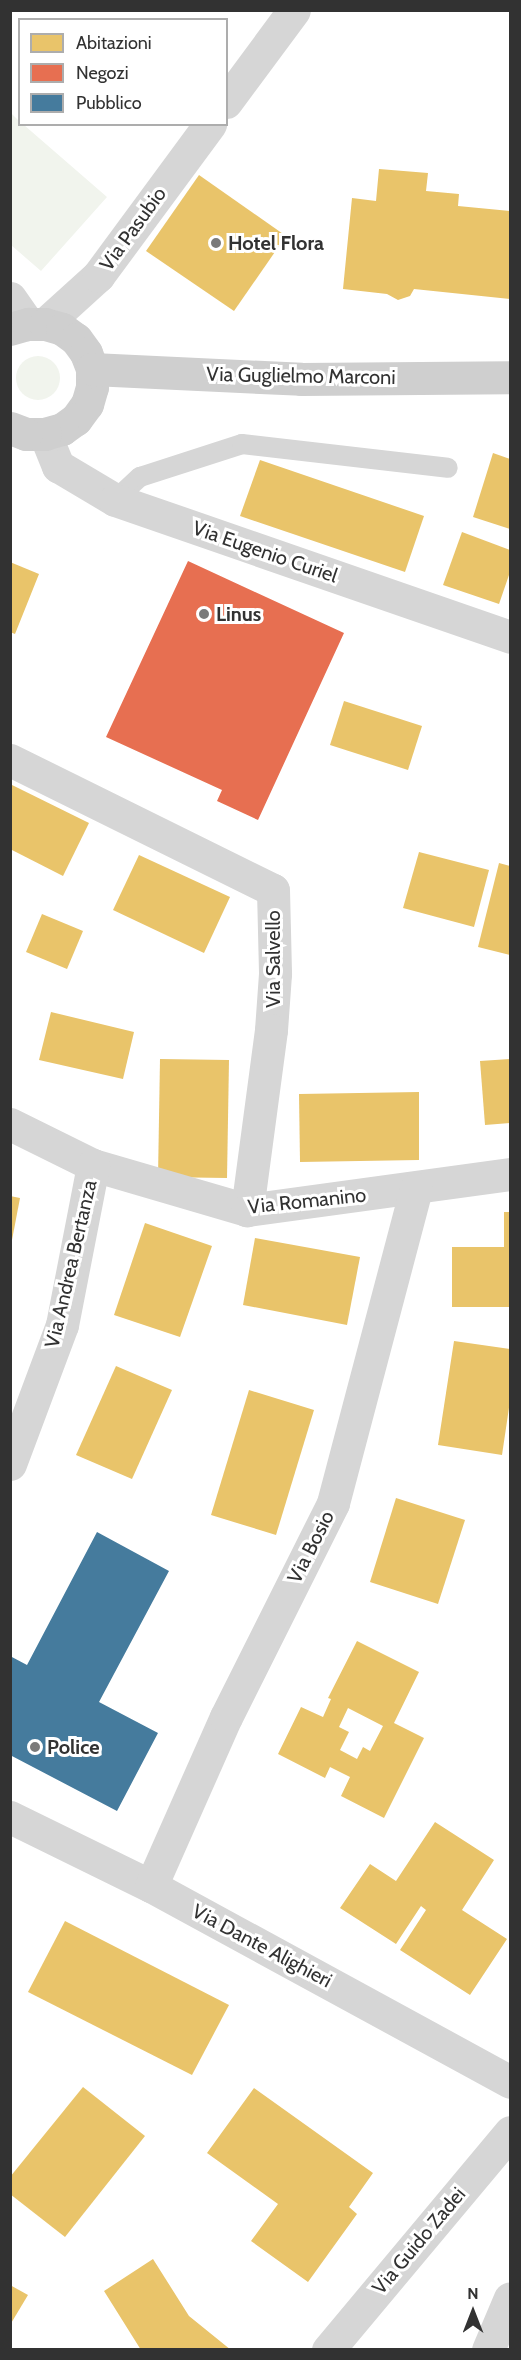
<!DOCTYPE html>
<style>
body{margin:0}
#map{position:relative;width:521px;height:2360px;overflow:hidden;background:#fff;font-family:Cabin,sans-serif}
div>[style]{position:absolute}
[style*='--x']{left:calc(var(--x)*1px);top:calc(var(--y)*1px);width:calc(var(--w)*1px);rotate:calc(var(--a)*1deg)}
.green>*{inset:0;background:#f1f4ed}
.round{border-radius:50%}
.homes>*{inset:0;background:#e9c46a}
.shops>*{inset:0;background:#e76f51}
.public>*{inset:0;background:#457b9d}
.lane>*{height:20px;margin:-10px;padding:0 10px;transform-origin:10px;border-radius:10px;background:#d6d6d6}
.street>*{height:33px;margin:-16.5px;padding:0 16.5px;transform-origin:16.5px;border-radius:16.5px;background:#d6d6d6}
.secondary>*{height:33px;margin:-16.5px;padding:0 16.5px;transform-origin:16.5px;border-radius:16.5px;background:#cfcfcf}
.dots>*{width:16px;height:16px;translate:-50% -50%;box-sizing:border-box;border:3px solid #fff;border-radius:50%}
span{translate:-50% -50%;white-space:nowrap;text-align:center;line-height:1.15;-webkit-text-stroke:6px #fff;paint-order:stroke}
.street-label{font-size:20px;color:#323232}
.poi-label{font-size:20px;color:#323232;font-weight:700}
.left{translate:0 -50%;text-align:left}
.frame{position:absolute;inset:0;border:12px solid #323232;pointer-events:none}
.legend{position:absolute;left:18px;top:18px;width:210px;height:108px;box-sizing:border-box;background:#fff;border:2px solid #adadad;margin:0;padding:8px 10px;list-style:none;font-size:18px;color:#323232}
.legend li{display:flex;align-items:center;gap:12px;height:30px}
.legend b{width:30px;border:2px solid #adadad}
.north{position:absolute;left:443px;top:2282px;width:60px;height:60px;-webkit-text-stroke:4px #fff;paint-order:stroke;rotate:0deg;font-size:16px;font-weight:700;line-height:24px;text-align:center;color:#323232}
.north::after{content:'';display:block;margin:auto;width:21px;height:27px;background:#323232;clip-path:polygon(50% 0,100% 100%,50% 72%,0 100%)}
</style>
<div id="map">
<div class="green">
<i style="clip-path:polygon(11px 113px,19px 121px,20px 124px,24px 125px,107px 197px,41px 271px,11px 245px)"></i>
<i class="round" style="left:16px;top:356px;width:44px;height:44px"></i>
</div>
<div class="homes">
<i style="clip-path:polygon(379px 169px,428px 173px,426px 191px,459px 194px,458px 206px,510px 211px,510px 299px,414px 289px,410px 296px,398px 300px,387px 294px,343px 289px,352px 198px,376px 201px)"></i>
<i style="clip-path:polygon(199px 175px,286px 236px,234px 311px,146px 251px)"></i>
<i style="clip-path:polygon(493px 453px,510px 459px,510px 529px,473px 517px)"></i>
<i style="clip-path:polygon(260px 460px,424px 516px,405px 572px,240px 516px)"></i>
<i style="clip-path:polygon(462px 532px,510px 550px,510px 572px,499px 604px,443px 585px)"></i>
<i style="clip-path:polygon(10px 562px,39px 574px,15px 634px,10px 632px)"></i>
<i style="clip-path:polygon(344px 701px,422px 726px,408px 770px,330px 745px)"></i>
<i style="clip-path:polygon(10px 784px,89px 823px,63px 876px,10px 849px)"></i>
<i style="clip-path:polygon(419px 852px,489px 870px,474px 927px,403px 908px)"></i>
<i style="clip-path:polygon(139px 855px,230px 897px,204px 953px,113px 910px)"></i>
<i style="clip-path:polygon(499px 863px,510px 866px,510px 955px,478px 947px)"></i>
<i style="clip-path:polygon(42px 914px,83px 931px,67px 969px,26px 952px)"></i>
<i style="clip-path:polygon(51px 1012px,134px 1032px,123px 1079px,39px 1060px)"></i>
<i style="clip-path:polygon(160px 1059px,229px 1060px,227px 1178px,158px 1177px)"></i>
<i style="clip-path:polygon(510px 1059px,510px 1123px,485px 1125px,480px 1061px)"></i>
<i style="clip-path:polygon(419px 1092px,419px 1160px,300px 1162px,299px 1094px)"></i>
<i style="clip-path:polygon(10px 1196px,20px 1198px,12px 1240px,10px 1240px)"></i>
<i style="clip-path:polygon(504px 1212px,510px 1212px,510px 1307px,452px 1307px,452px 1247px,504px 1247px)"></i>
<i style="clip-path:polygon(145px 1223px,212px 1246px,180px 1337px,114px 1315px)"></i>
<i style="clip-path:polygon(255px 1238px,360px 1257px,347px 1325px,243px 1305px)"></i>
<i style="clip-path:polygon(454px 1341px,510px 1349px,510px 1401px,502px 1455px,438px 1445px)"></i>
<i style="clip-path:polygon(116px 1366px,172px 1390px,132px 1479px,76px 1455px)"></i>
<i style="clip-path:polygon(249px 1390px,314px 1410px,276px 1535px,211px 1515px)"></i>
<i style="clip-path:polygon(396px 1498px,465px 1520px,438px 1604px,370px 1582px)"></i>
<i style="clip-path:polygon(evenodd,357px 1641px,419px 1672px,394px 1723px,424px 1738px,384px 1818px,341px 1796px,350px 1777px,330px 1767px,325px 1778px,278px 1754px,301px 1707px,323px 1717px,331px 1699px,328px 1698px,357px 1641px,348px 1708px,383px 1726px,370px 1751px,363px 1747px,357px 1759px,340px 1750px,349px 1732px,339px 1727px,348px 1708px)"></i>
<i style="clip-path:polygon(435px 1822px,494px 1860px,462px 1910px,507px 1939px,470px 1995px,400px 1950px,426px 1910px,421px 1906px,396px 1944px,340px 1908px,370px 1864px,396px 1881px)"></i>
<i style="clip-path:polygon(65px 1921px,229px 2005px,192px 2075px,28px 1992px)"></i>
<i style="clip-path:polygon(83px 2087px,145px 2136px,65px 2237px,10px 2194px,10px 2177px)"></i>
<i style="clip-path:polygon(254px 2088px,373px 2173px,349px 2207px,357px 2214px,308px 2282px,251px 2241px,278px 2204px,207px 2153px)"></i>
<i style="clip-path:polygon(153px 2259px,189px 2316px,231px 2350px,141px 2350px,104px 2291px)"></i>
<i style="clip-path:polygon(10px 2285px,28px 2295px,10px 2325px)"></i>
</div>
<div class="shops">
<i style="clip-path:polygon(188px 561px,344px 633px,258px 820px,217px 801px,222px 790px,106px 737px)"></i>
</div>
<div class="public">
<i style="clip-path:polygon(97px 1532px,169px 1571px,99px 1702px,158px 1733px,117px 1811px,10px 1755px,10px 1656px,27px 1665px)"></i>
</div>
<div class="lane">
<i style="--x:115;--y:500;--w:34;--a:-43"></i>
<i style="--x:140;--y:477;--w:107;--a:-17.9"></i>
<i style="--x:242;--y:444;--w:207;--a:6.6"></i>
</div>
<div class="street">
<i style="--x:226;--y:102;--w:114;--a:-53.5"></i>
<i style="--x:10;--y:298;--w:32;--a:55"></i>
<i style="--x:45;--y:324;--w:72;--a:-42.2"></i>
<i style="--x:98;--y:276;--w:189;--a:-53.6"></i>
<i style="--x:45;--y:434;--w:35;--a:68"></i>
<i style="--x:58;--y:466;--w:66;--a:30.8"></i>
<i style="--x:115;--y:500;--w:418;--a:19.1"></i>
<i style="--x:10;--y:760;--w:293;--a:26.3"></i>
<i style="--x:273;--y:890;--w:84;--a:88.6"></i>
<i style="--x:275;--y:974;--w:56;--a:94.1"></i>
<i style="--x:271;--y:1030;--w:182;--a:97.6"></i>
<i style="--x:10;--y:1124;--w:93;--a:26.3"></i>
<i style="--x:93;--y:1165;--w:160;--a:16.3"></i>
<i style="--x:247;--y:1210;--w:265;--a:-7.8"></i>
<i style="--x:10;--y:1464;--w:148;--a:-69.5"></i>
<i style="--x:62;--y:1325;--w:163;--a:-79"></i>
<i style="--x:10;--y:1817;--w:157;--a:26.1"></i>
<i style="--x:151;--y:1886;--w:409;--a:28.6"></i>
<i style="--x:151;--y:1886;--w:185;--a:-66.1"></i>
<i style="--x:226;--y:1717;--w:239;--a:-63.4"></i>
<i style="--x:333;--y:1503;--w:325;--a:-75.2"></i>
<i style="--x:328;--y:2350;--w:284;--a:-50.1"></i>
<i style="--x:488;--y:2350;--w:56;--a:-67.1"></i>
</div>
<div class="secondary">
<i style="--x:10;--y:329;--w:19;--a:-16"></i>
<i style="--x:28;--y:324;--w:17;--a:0"></i>
<i style="--x:45;--y:324;--w:18;--a:16"></i>
<i style="--x:62;--y:329;--w:17;--a:36"></i>
<i style="--x:76;--y:339;--w:17;--a:54"></i>
<i style="--x:86;--y:353;--w:17;--a:69"></i>
<i style="--x:92;--y:369;--w:18;--a:90"></i>
<i style="--x:92;--y:387;--w:18;--a:106"></i>
<i style="--x:87;--y:404;--w:19;--a:126"></i>
<i style="--x:76;--y:419;--w:17;--a:144"></i>
<i style="--x:62;--y:429;--w:18;--a:164"></i>
<i style="--x:45;--y:434;--w:19;--a:180"></i>
<i style="--x:26;--y:434;--w:17;--a:-159"></i>
<i style="--x:92;--y:369;--w:209;--a:2.7"></i>
<i style="--x:301;--y:379;--w:209;--a:-0.5"></i>
</div>
<div class="dots">
<i style="left:216px;top:243px;background:#7a7a7a"></i>
<i style="left:204px;top:614px;background:#7a7a7a"></i>
<i style="left:35px;top:1747px;background:#7a7a7a"></i>
</div>
<div class="street-label">
<span style="left:133px;top:229px;rotate:-54deg">Via Pasubio</span>
<span style="left:301px;top:376px;rotate:1deg">Via Guglielmo Marconi</span>
<span style="left:265px;top:552px;rotate:19deg">Via Eugenio Curiel</span>
<span style="left:273px;top:959px;rotate:-90deg">Via Salvello</span>
<span style="left:307px;top:1201px;rotate:-6deg">Via Romanino</span>
<span style="left:71px;top:1264px;rotate:-77deg">Via Andrea Bertanza</span>
<span style="left:311px;top:1547px;rotate:-63deg">Via Bosio</span>
<span style="left:262px;top:1946px;rotate:28deg">Via Dante Alighieri</span>
<span style="left:419px;top:2241px;rotate:-50deg">Via Guido Zadei</span>
</div>
<div class="poi-label">
<span class="left" style="left:228px;top:243px">Hotel Flora</span>
<span class="left" style="left:216px;top:614px">Linus</span>
<span class="left" style="left:47px;top:1747px">Police</span>
</div>
<div class="frame"></div>
<ul class="legend">
<li><b style="height:16px;background:#e9c46a"></b>Abitazioni</li>
<li><b style="height:16px;background:#e76f51"></b>Negozi</li>
<li><b style="height:16px;background:#457b9d"></b>Pubblico</li>
</ul>
<div class="north">N</div>
</div>
